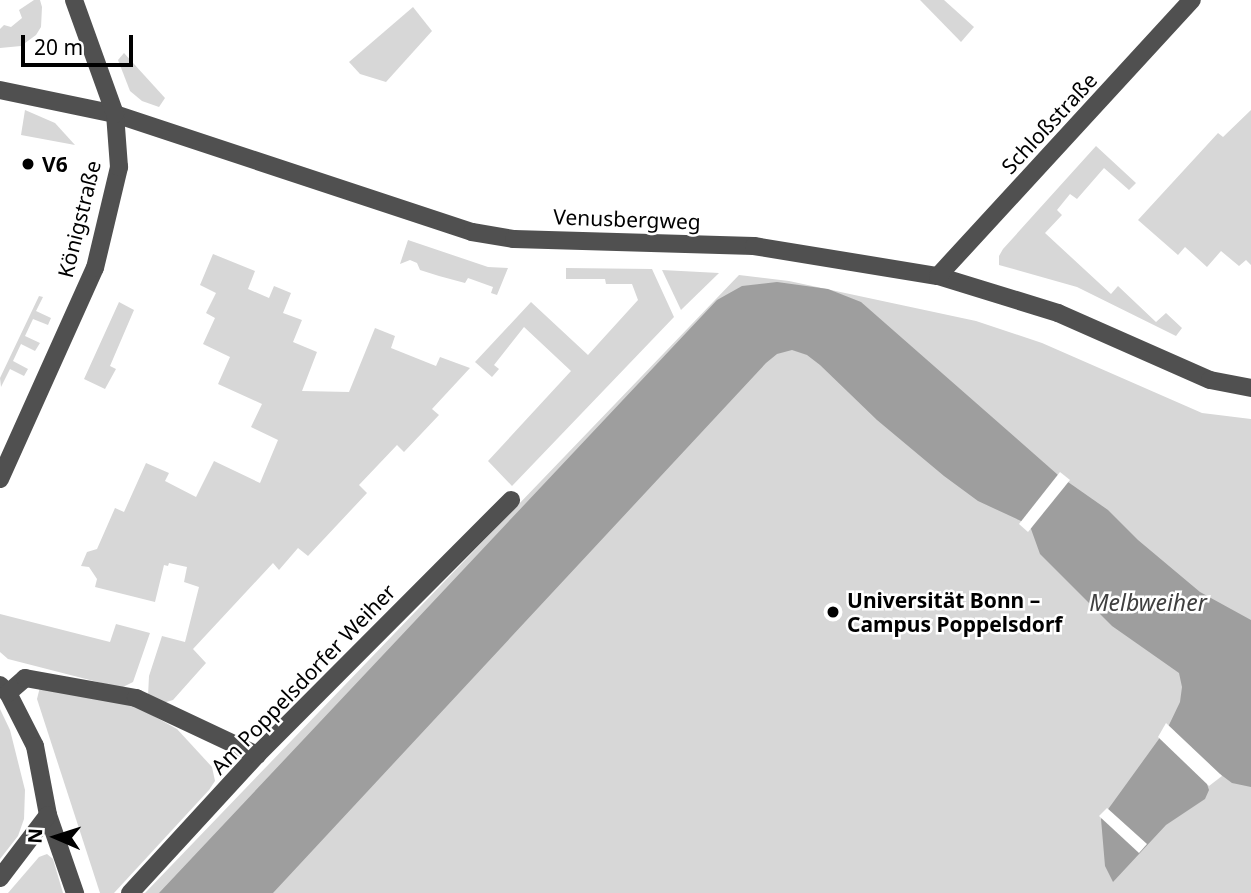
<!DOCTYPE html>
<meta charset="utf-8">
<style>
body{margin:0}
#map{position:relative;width:1251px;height:893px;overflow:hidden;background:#fff;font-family:"Noto Sans",sans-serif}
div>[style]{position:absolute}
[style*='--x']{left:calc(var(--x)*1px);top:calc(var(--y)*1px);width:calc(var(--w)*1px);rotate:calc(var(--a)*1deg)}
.green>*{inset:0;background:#d7d7d7}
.water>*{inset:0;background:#9e9e9e}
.pier>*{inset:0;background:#fff}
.minor>*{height:18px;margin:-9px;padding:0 9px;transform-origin:9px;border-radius:9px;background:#505050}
.dots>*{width:19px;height:19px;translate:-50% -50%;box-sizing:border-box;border:4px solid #fff;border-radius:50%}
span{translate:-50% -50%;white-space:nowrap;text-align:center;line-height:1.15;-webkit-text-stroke:5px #fff;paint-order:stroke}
.street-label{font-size:21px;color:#000}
.poi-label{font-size:21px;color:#000;font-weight:700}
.left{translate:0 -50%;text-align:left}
.water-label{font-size:23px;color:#3f3f3f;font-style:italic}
.north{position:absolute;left:21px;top:802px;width:70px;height:70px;-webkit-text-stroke:5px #fff;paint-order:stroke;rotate:273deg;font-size:19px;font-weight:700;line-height:28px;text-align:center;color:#000}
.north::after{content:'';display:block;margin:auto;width:24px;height:32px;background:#000;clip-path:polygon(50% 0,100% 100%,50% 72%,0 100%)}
.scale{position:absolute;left:21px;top:35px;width:112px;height:32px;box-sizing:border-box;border:4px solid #000;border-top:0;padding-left:9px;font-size:21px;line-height:24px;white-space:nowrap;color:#000;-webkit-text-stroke:5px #fff;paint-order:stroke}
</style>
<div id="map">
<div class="green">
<i style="clip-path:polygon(34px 0,40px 0,42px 7px,41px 27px,36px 35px,21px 46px,0 48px,0 29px,4px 25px,11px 27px,22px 18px,19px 10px)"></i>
<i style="clip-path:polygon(920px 0,944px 0,974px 27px,961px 42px)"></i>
<i style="clip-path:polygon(413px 7px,432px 31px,386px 82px,360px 74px,349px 62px)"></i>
<i style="clip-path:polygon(124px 53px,165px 98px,159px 107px,142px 101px,130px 91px,118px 60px)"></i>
<i style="clip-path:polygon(25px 110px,55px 123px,75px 145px,21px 135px)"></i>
<i style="clip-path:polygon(1251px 110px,1251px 265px,1246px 260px,1239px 266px,1221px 251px,1207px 267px,1185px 247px,1178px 255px,1138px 220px,1218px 133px,1223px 137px)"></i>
<i style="clip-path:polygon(1096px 146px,1136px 183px,1129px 190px,1104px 168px,1077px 199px,1070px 194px,1057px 210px,1062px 215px,1045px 233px,1111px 294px,1118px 286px,1156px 322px,1166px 313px,1182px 328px,1176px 336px,1077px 287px,999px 265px,999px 256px,1003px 249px)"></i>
<i style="clip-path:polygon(408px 240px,488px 267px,508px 268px,497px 295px,491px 293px,493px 287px,468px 278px,465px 283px,439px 276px,420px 270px,417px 263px,410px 260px,400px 264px)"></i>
<i style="clip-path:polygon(213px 254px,255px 271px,248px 289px,269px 298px,274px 286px,291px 293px,283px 313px,302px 320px,293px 342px,317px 352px,302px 391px,349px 392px,375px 328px,395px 336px,391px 348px,436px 366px,440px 357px,470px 368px,432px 409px,439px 415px,404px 452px,397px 445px,359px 485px,367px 493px,308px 556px,298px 548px,279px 570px,273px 563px,193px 649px,206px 663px,173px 700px,163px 703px,148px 696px,149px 676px,162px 636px,185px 642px,199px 587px,184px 582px,187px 567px,169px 563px,168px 566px,164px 565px,155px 602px,95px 587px,97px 579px,89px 567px,81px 566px,87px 552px,97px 549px,115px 508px,124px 512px,146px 463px,169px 473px,165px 481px,196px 497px,214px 461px,260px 483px,278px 440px,251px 427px,262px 404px,218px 384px,230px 357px,203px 344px,215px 318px,206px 313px,216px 293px,200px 285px)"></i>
<i style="clip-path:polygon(566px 268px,652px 269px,674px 317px,512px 486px,488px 461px,571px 371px,524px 327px,494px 365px,499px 369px,492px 377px,475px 362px,531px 302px,588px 355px,638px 300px,632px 284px,606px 284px,605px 279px,566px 279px)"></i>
<i style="clip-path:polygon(662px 270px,719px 273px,681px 310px)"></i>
<i style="clip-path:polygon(739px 275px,789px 281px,976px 321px,1042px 343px,1202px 413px,1251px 419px,1251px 893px,145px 893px)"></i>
<i style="clip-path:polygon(39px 296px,43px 297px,36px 311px,51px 318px,48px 325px,33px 319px,25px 336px,40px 343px,35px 351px,21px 344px,13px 361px,28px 369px,24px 376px,10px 369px,1px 387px,0 378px)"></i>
<i style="clip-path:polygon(119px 302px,134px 310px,110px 366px,116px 369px,105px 389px,84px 379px)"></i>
<i style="clip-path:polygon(0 614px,110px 642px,116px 624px,150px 633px,133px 682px,121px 688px,8px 659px,0 652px)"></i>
<i style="clip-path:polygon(40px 687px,132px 704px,177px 729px,212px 767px,215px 781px,209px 790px,114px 893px,100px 893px,37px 699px)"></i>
<i style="clip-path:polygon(0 709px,10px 730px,25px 790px,24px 819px,18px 836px,0 859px)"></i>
<i style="clip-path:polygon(47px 854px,53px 859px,63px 893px,8px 893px,39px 857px)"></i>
</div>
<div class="water">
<i style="clip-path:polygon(777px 282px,828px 289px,861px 302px,1058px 475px,1108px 510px,1138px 540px,1200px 592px,1251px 620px,1251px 787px,1232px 783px,1220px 774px,1207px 784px,1209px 790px,1205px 799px,1166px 825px,1113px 882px,1105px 866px,1101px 819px,1169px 725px,1180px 702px,1182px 687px,1179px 673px,1112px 626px,1040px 554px,1031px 529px,1021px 521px,978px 501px,944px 476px,877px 420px,820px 365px,807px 355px,792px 350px,777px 354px,766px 363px,273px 893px,159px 893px,717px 300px,742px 286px)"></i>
</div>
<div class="pier">
<i style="clip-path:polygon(1060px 472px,1070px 480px,1028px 532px,1019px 524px)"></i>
<i style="clip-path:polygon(1166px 723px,1220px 774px,1222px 776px,1209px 786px,1158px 737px)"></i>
<i style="clip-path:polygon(1107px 808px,1147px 844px,1139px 853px,1099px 816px)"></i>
</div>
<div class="minor">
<i style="--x:0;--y:90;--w:117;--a:11.8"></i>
<i style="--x:115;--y:114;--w:376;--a:18.3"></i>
<i style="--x:472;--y:232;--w:43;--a:9.5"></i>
<i style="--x:514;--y:239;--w:240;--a:1.7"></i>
<i style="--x:754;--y:246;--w:186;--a:9.3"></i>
<i style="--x:938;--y:276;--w:126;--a:17.1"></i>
<i style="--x:1058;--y:313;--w:166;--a:23.8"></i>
<i style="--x:1210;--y:380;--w:42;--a:11"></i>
<i style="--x:938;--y:276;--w:375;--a:-47.4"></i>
<i style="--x:0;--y:479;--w:231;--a:-65.8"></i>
<i style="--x:95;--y:268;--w:104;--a:-76.6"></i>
<i style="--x:119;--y:167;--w:53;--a:-94.3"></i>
<i style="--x:115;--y:114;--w:121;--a:-109.8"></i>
<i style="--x:0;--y:685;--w:11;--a:45"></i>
<i style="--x:8;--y:693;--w:59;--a:63"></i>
<i style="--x:35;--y:746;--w:70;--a:79.3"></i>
<i style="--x:48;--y:815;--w:83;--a:70.9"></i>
<i style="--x:8;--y:693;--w:23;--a:-41"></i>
<i style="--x:25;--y:678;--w:113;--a:10.2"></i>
<i style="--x:136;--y:698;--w:134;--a:25.2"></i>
<i style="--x:0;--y:878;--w:79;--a:-52.7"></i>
<i style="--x:130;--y:893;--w:188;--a:-47.4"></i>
<i style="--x:257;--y:755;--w:360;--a:-45.1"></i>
</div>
<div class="dots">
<i style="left:28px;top:164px;background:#000"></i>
<i style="left:833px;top:612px;background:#000"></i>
</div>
<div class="street-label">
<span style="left:1049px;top:123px;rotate:-47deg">Schloßstraße</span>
<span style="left:79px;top:219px;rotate:-76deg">Königstraße</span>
<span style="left:627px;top:219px;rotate:2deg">Venusbergweg</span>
<span style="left:303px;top:679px;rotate:-46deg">Am Poppelsdorfer Weiher</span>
</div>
<div class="poi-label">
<span class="left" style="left:42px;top:164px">V6</span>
<span class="left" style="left:847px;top:612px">Universität Bonn –<br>Campus Poppelsdorf</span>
</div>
<div class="water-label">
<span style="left:1148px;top:602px">Melbweiher</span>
</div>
<div class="north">N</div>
<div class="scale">20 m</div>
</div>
